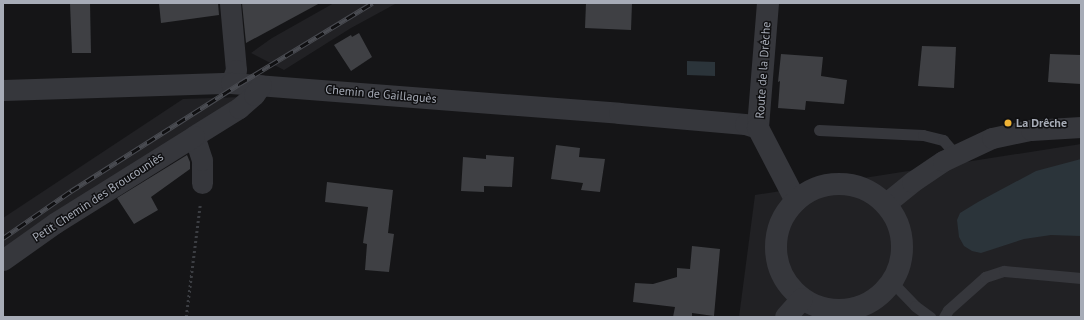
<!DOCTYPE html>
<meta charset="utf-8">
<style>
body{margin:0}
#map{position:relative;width:1084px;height:320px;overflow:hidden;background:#151517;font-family:"PT Sans",sans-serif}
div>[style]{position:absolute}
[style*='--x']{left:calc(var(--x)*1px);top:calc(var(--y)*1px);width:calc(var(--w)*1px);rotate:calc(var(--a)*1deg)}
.built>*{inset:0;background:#212124}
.water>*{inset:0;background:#2b343a}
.building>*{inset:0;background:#3f4044}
.path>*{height:2.5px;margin-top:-1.25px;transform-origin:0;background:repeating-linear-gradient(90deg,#3c3e43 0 2px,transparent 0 5px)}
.service>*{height:11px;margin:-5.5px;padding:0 5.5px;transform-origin:5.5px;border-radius:5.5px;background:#36373c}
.minor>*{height:21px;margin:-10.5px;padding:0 10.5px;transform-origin:10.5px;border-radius:10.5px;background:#36373c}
.tertiary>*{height:22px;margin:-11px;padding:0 11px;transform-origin:11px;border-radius:11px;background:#36373c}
.tertiary>.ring{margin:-11px;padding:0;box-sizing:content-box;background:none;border:22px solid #36373c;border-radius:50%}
.rail>*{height:4.5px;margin-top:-2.25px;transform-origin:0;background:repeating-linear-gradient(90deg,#101012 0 9px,#494b51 0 18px);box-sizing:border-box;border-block:1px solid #494b51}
.dots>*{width:11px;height:11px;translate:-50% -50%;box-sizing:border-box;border:2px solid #101012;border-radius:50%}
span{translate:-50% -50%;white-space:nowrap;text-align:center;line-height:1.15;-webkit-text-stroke:3px #101012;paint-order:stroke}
.street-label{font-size:12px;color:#a7acb7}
.poi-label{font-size:12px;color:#a7acb7;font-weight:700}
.left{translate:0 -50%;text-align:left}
.frame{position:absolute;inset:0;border:4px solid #a7acb7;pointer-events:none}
</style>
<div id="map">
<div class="built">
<i style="clip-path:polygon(334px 3px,397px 3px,351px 28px,284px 70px,251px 53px,272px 38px)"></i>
<i style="clip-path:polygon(243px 97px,3px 254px,3px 218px,183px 99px)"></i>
<i style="clip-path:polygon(1081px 144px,1081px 317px,739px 317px,755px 195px)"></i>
</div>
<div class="water">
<i style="clip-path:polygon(687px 61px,715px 62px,715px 76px,687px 75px)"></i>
<i style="clip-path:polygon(1081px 159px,1081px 236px,1051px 235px,1024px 239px,981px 253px,972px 251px,964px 246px,959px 237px,957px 220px,960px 213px,978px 202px,1036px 171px)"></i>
</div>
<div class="building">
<i style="clip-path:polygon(70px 3px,90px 3px,91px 53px,72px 53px)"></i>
<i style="clip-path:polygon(159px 3px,218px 3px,219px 15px,161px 23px)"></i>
<i style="clip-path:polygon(242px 3px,320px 3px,246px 43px)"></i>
<i style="clip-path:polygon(586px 3px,632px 3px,631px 30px,585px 28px)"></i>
<i style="clip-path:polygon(359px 33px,372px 57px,351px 71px,334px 45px,351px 35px,352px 37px)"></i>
<i style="clip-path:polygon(922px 46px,956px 47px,954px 88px,918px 86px)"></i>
<i style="clip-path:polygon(781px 54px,823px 57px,821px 76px,847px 80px,844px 104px,806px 101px,805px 110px,778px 108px,780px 81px,778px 82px)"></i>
<i style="clip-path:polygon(1050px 54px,1081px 55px,1081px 84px,1048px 82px)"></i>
<i style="clip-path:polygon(556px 145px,580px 148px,579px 157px,605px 159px,600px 192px,581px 190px,583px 183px,551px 179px)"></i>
<i style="clip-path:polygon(187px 155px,190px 162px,190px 169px,151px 197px,158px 210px,134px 224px,117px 198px)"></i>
<i style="clip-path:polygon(486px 155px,514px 157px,512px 187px,484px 186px,484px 192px,461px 191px,463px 157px,486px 159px)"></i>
<i style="clip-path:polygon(327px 182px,393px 190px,388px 233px,394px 234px,389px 272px,365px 270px,367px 244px,363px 243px,368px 207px,325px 202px)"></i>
<i style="clip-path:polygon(692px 246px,720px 249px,714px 316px,692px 313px,692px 317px,673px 317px,675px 307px,633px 302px,635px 283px,653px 284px,677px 277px,677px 268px,690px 269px)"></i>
</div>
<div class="path">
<i style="--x:186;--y:317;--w:114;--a:-82.9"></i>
</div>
<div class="service">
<i style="--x:819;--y:130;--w:104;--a:2.8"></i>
<i style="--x:923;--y:135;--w:21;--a:14"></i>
<i style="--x:943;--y:140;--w:20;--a:49"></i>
<i style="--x:892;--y:282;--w:33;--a:46"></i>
<i style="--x:915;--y:306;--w:19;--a:36"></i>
<i style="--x:944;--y:317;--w:8;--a:-60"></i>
<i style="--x:948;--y:310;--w:50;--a:-41.7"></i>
<i style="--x:985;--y:277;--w:20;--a:-18"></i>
<i style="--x:1004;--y:271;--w:77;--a:5.2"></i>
</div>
<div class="minor">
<i style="--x:230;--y:3;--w:67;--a:84.9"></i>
<i style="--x:236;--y:70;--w:14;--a:111"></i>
<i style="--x:3;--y:90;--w:228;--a:-1.8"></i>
<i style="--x:231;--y:83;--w:389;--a:4.4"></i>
<i style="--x:619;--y:113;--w:126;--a:5"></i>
<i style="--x:745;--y:124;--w:14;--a:17"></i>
<i style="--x:202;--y:183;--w:23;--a:-90"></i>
<i style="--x:202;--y:160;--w:25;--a:-108"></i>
<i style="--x:194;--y:136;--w:53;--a:-31.9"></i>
<i style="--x:239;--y:108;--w:20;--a:-41"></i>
<i style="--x:254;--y:95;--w:12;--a:-55"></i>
<i style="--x:885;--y:204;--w:35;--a:-39"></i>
<i style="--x:912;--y:182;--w:37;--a:-34"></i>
<i style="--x:943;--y:161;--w:54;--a:-25.1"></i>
<i style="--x:992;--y:138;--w:40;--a:-12"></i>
<i style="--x:1031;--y:130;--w:50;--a:-3.4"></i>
<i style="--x:3;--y:260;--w:64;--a:-35.4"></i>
<i style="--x:55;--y:223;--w:164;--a:-32"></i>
</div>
<div class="tertiary">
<i style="--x:768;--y:3;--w:125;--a:94.6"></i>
<i style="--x:758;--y:128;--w:82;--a:62.5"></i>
<i class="ring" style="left:776px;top:184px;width:104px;height:104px"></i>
<i style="--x:786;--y:317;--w:24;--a:-48"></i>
</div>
<div class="rail">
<i style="--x:3;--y:238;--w:83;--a:-34.7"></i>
<i style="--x:71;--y:191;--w:199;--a:-32.5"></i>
<i style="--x:239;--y:84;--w:156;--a:-31.3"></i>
</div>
<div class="dots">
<i style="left:1008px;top:123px;background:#eeb235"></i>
</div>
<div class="street-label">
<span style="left:763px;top:70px;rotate:-86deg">Route de la Drêche</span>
<span style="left:381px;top:94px;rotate:5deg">Chemin de Gaillaguès</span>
<span style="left:98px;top:197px;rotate:-33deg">Petit Chemin des Broucouniès</span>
</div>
<div class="poi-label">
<span class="left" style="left:1016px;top:123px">La Drêche</span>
</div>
<div class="frame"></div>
</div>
